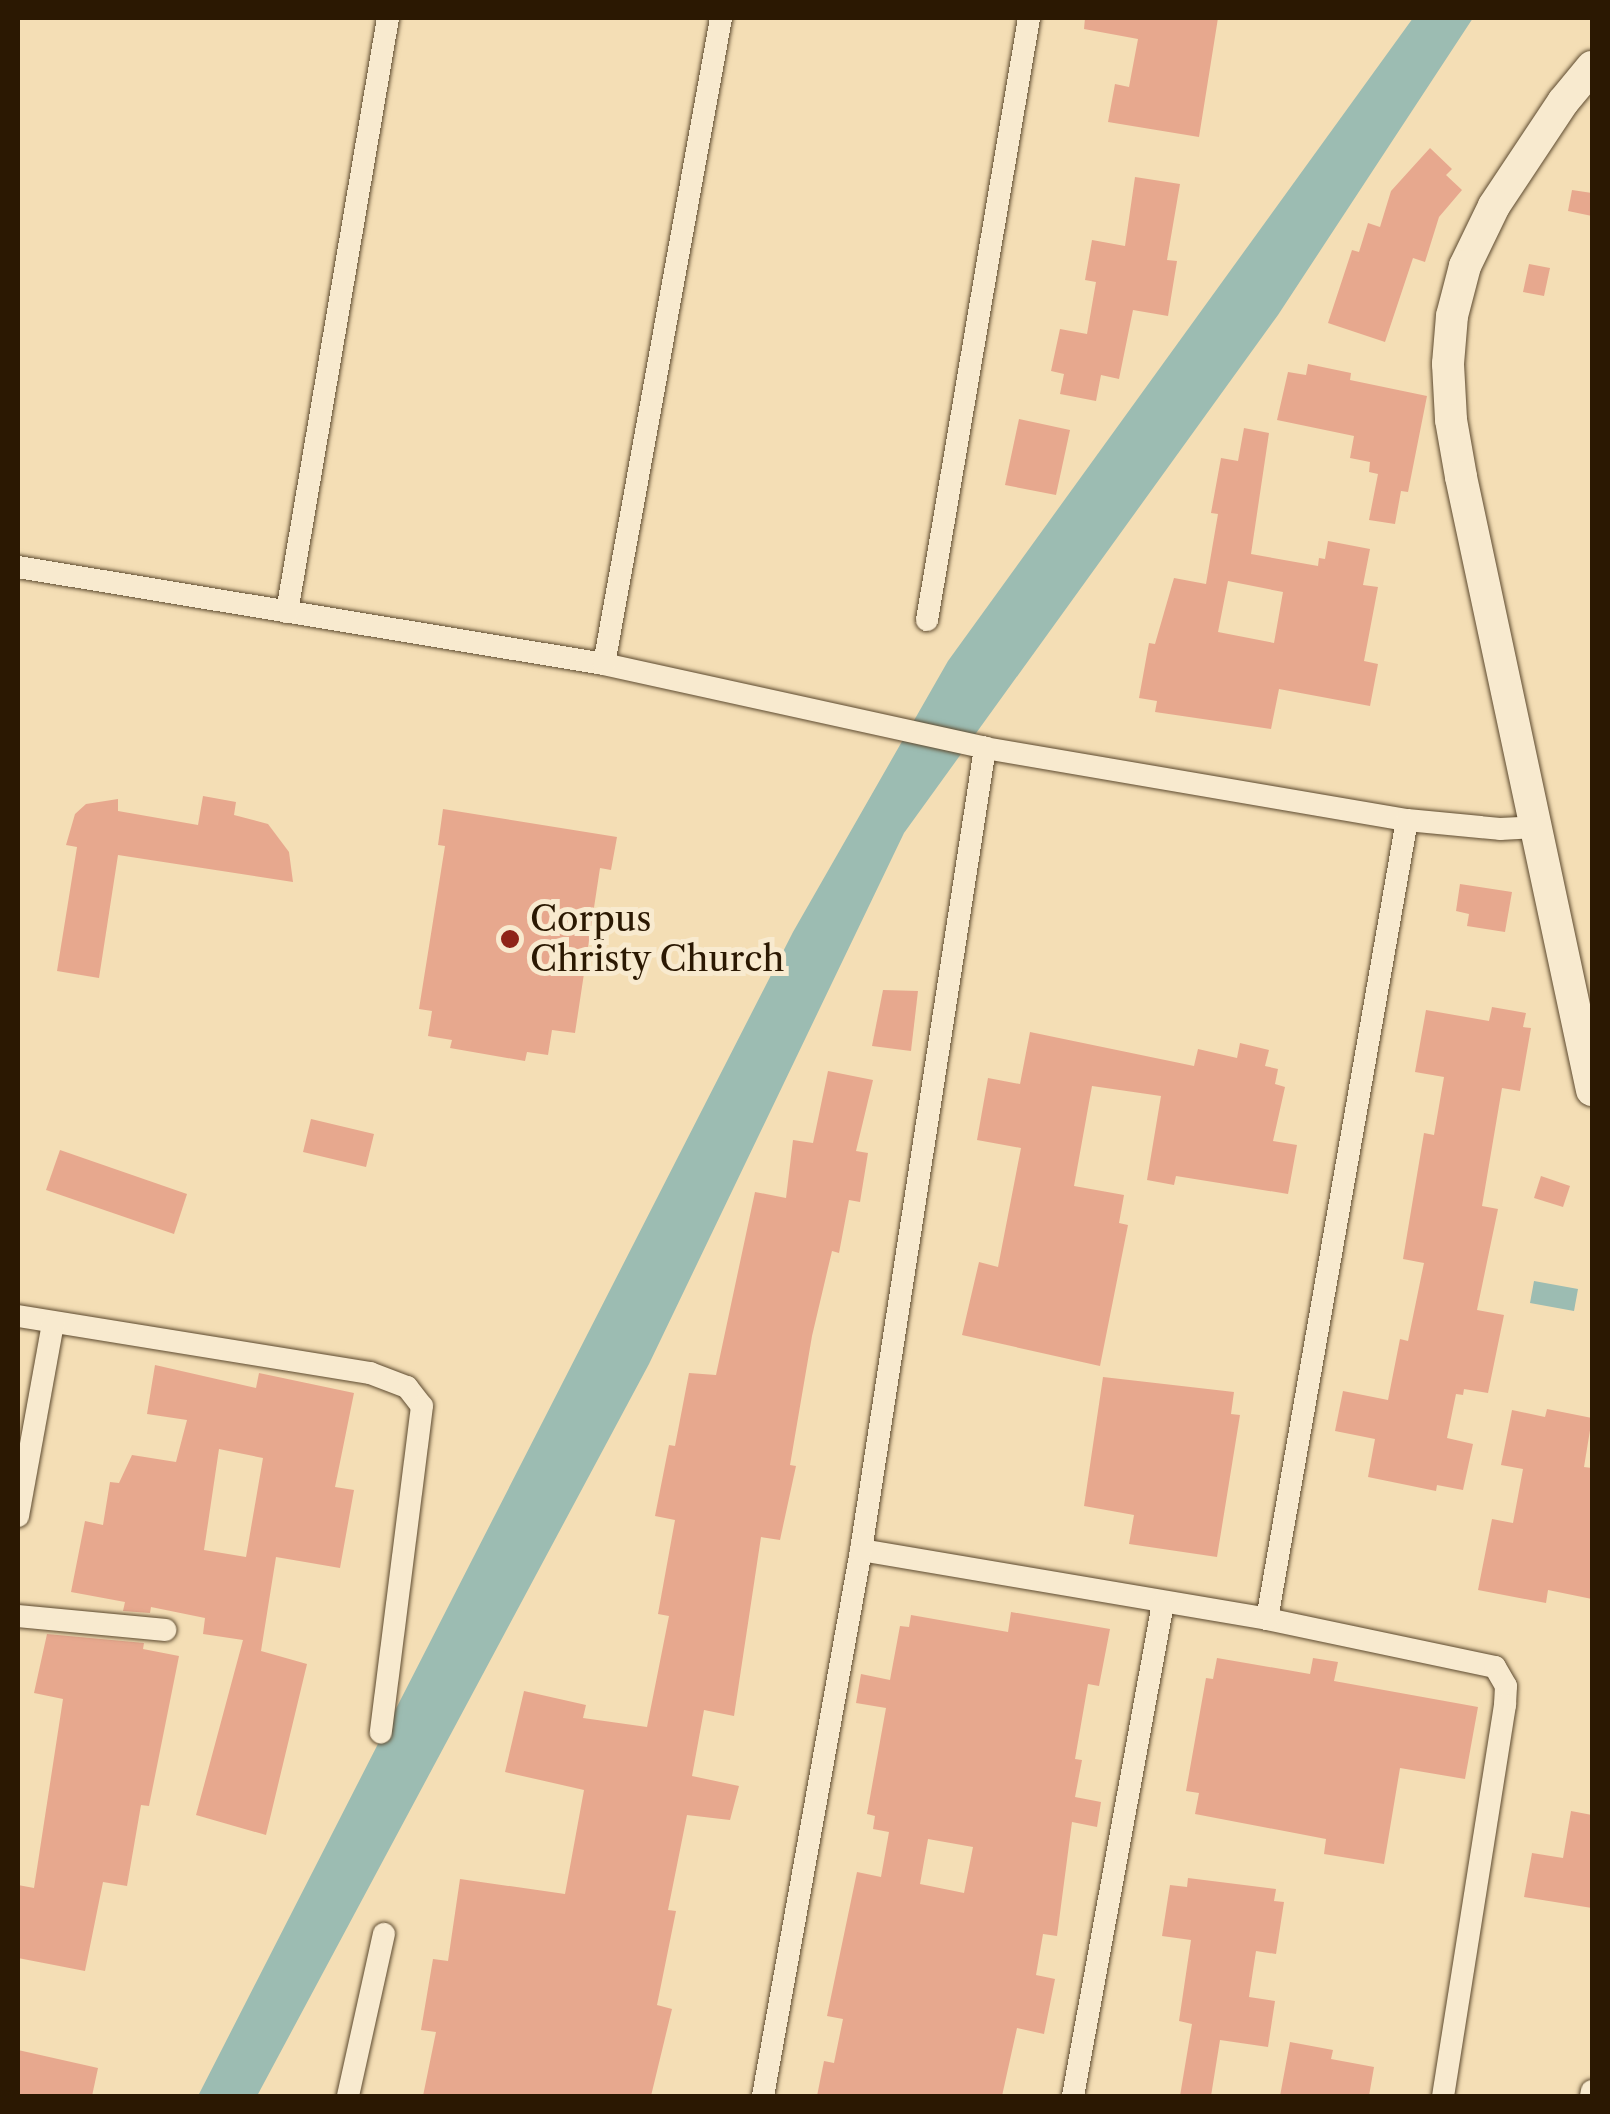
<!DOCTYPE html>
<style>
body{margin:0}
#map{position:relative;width:1610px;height:2114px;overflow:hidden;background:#f4deb5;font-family:"Libre Caslon Text",serif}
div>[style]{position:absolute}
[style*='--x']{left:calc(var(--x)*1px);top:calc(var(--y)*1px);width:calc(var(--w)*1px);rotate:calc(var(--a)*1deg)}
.water>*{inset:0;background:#9cbcb2}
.building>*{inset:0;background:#e7a88e}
.roads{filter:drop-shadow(0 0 2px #5d4a2f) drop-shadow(0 0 2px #5d4a2f)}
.street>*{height:22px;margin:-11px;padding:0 11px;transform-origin:11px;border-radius:11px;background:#f8eacf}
.secondary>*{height:32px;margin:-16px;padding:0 16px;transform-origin:16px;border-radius:16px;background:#f8eacf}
.dots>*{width:28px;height:28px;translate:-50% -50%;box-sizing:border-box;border:5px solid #f8eacf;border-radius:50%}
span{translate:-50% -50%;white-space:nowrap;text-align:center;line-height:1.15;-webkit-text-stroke:10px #f8eacf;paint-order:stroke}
.poi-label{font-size:35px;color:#2b1802}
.left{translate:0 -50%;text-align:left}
.frame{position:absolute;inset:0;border:20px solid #2b1802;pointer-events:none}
</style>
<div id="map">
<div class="water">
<i style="clip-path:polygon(1413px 18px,1473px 18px,1278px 315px,904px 833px,649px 1364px,257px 2096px,198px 2096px,793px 932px,948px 661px)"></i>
<i style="clip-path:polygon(1534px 1281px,1578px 1289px,1574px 1311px,1530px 1303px)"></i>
</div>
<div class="building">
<i style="clip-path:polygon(1085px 18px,1218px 18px,1199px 137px,1108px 122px,1115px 84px,1129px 87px,1138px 39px,1084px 29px)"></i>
<i style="clip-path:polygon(1430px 148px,1452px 169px,1446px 175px,1462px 190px,1439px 217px,1425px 262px,1413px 258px,1385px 342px,1328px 323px,1352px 250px,1359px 252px,1368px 223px,1380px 227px,1391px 191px)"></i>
<i style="clip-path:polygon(1135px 177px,1180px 184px,1167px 260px,1177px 261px,1168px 316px,1133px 310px,1119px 379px,1101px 375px,1096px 401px,1060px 394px,1064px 374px,1051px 371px,1060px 329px,1087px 334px,1096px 282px,1085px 280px,1092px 240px,1125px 246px)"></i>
<i style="clip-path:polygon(1572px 190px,1592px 193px,1592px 216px,1568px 211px)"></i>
<i style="clip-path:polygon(1529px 264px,1550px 268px,1544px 296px,1523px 292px)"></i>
<i style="clip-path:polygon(1308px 364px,1351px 373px,1350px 380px,1427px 396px,1408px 492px,1401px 491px,1395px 524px,1369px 520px,1378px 474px,1369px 472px,1370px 462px,1350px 458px,1354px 436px,1277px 420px,1288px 372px,1306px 375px)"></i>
<i style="clip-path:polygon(1019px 419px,1070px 430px,1056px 495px,1005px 485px)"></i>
<i style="clip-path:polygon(evenodd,1244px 428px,1269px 433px,1251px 554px,1318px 566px,1319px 558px,1325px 559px,1328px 541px,1370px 549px,1363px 585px,1378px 587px,1364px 661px,1378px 664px,1370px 706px,1279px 689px,1271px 729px,1155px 712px,1157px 701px,1139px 698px,1149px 643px,1155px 644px,1174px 578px,1206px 584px,1218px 514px,1211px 513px,1221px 458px,1238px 461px,1244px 428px,1228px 581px,1283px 592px,1274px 643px,1218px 632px,1228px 581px)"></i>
<i style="clip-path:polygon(203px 796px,236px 802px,234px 815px,268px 824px,289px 852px,293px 882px,118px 855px,99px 978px,57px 971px,77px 847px,66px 845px,75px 814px,86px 804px,118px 799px,118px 811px,198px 825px)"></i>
<i style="clip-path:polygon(443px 809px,617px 837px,611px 870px,600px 868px,575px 1033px,552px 1030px,548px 1055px,527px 1052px,525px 1061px,450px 1048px,452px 1040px,428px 1036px,432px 1011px,419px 1009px,445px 846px,438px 845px)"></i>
<i style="clip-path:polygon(1460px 884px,1512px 892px,1505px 932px,1467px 926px,1469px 914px,1456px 911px)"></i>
<i style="clip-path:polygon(883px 990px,918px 991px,911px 1051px,872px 1046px)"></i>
<i style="clip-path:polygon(1492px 1007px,1526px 1013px,1523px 1027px,1531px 1028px,1520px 1091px,1502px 1088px,1482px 1206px,1498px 1209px,1477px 1310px,1504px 1315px,1488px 1393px,1464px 1389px,1463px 1395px,1456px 1394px,1447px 1438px,1473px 1444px,1463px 1490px,1437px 1485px,1436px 1491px,1368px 1477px,1375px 1439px,1335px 1431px,1343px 1391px,1388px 1400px,1400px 1339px,1408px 1341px,1424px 1263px,1403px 1259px,1424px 1133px,1434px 1135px,1444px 1077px,1415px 1072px,1426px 1010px,1489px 1021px)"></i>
<i style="clip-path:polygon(1030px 1032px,1194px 1066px,1198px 1049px,1237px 1058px,1240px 1043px,1269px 1050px,1265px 1066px,1278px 1069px,1275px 1084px,1285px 1087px,1273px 1141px,1297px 1145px,1288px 1194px,1176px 1176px,1174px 1185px,1147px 1180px,1161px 1096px,1092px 1086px,1074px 1186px,1124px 1195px,1119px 1223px,1128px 1225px,1100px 1366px,962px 1335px,979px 1262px,998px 1267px,1021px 1148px,977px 1140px,988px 1078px,1020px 1084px)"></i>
<i style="clip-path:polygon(828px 1071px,873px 1080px,856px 1151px,868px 1153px,860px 1202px,849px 1200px,839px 1253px,832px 1251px,812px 1336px,790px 1465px,796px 1466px,780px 1540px,761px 1537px,734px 1716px,704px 1710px,692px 1776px,739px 1786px,730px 1820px,687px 1815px,668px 1910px,676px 1911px,657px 2005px,672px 2009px,651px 2096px,423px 2096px,436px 2032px,421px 2030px,433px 1959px,448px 1961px,460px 1879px,565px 1894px,584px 1790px,505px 1772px,524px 1691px,586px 1705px,583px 1718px,647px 1727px,669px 1616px,658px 1614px,675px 1520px,655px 1516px,669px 1445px,675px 1446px,689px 1373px,716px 1375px,755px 1192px,786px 1198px,793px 1140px,813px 1143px)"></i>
<i style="clip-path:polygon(311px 1119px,374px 1134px,366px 1167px,303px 1152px)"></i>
<i style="clip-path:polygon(60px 1150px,187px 1194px,174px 1234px,46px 1190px)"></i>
<i style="clip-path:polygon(1541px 1176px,1570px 1186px,1563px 1207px,1534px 1198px)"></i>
<i style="clip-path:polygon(evenodd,155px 1365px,256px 1388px,259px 1373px,354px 1393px,335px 1487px,354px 1490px,340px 1568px,276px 1557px,261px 1651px,307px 1664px,266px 1835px,196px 1815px,243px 1640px,203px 1634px,205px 1618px,151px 1607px,150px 1613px,123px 1611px,125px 1602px,71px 1592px,85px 1521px,103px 1525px,110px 1482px,119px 1483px,132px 1455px,176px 1462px,187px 1420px,147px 1414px,155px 1365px,219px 1449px,263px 1458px,246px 1557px,204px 1550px,219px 1449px)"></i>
<i style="clip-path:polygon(1103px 1377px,1234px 1392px,1231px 1414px,1240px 1415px,1217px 1557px,1129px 1544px,1134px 1515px,1084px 1506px)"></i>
<i style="clip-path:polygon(1547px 1409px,1592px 1418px,1584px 1467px,1592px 1468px,1592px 1599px,1548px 1590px,1546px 1603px,1478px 1590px,1492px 1519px,1513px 1523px,1523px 1469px,1501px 1465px,1512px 1410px,1545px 1417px)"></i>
<i style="clip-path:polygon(evenodd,1011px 1612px,1110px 1629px,1099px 1686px,1088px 1684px,1075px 1759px,1082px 1760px,1075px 1797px,1101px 1802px,1097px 1827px,1072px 1822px,1057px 1936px,1043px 1934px,1036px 1975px,1055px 1979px,1044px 2034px,1017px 2028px,1002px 2096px,817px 2096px,824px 2061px,834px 2063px,843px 2019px,827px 2016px,857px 1872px,881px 1877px,889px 1832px,873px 1829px,875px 1816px,867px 1814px,886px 1708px,856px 1703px,861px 1674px,890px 1680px,900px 1626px,909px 1627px,911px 1615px,1008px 1632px,1011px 1612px,928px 1839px,973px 1847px,964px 1893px,920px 1884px,928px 1839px)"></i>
<i style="clip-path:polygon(47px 1634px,144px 1643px,143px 1649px,179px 1656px,149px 1806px,141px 1805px,127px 1886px,103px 1882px,85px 1971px,18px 1958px,18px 1885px,34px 1888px,63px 1699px,34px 1693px)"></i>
<i style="clip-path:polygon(1217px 1658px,1310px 1674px,1313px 1658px,1338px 1662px,1334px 1681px,1478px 1707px,1465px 1779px,1400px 1768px,1384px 1864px,1324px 1854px,1326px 1839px,1195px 1814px,1199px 1793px,1186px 1791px,1206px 1678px,1213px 1679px)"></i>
<i style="clip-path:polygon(1571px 1811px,1592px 1815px,1592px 1908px,1524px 1897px,1532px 1853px,1563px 1858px)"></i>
<i style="clip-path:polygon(1188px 1878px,1276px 1889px,1274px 1901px,1284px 1902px,1276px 1954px,1256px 1951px,1249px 1997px,1275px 2001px,1268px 2047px,1220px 2040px,1211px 2096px,1180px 2096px,1192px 2024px,1179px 2021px,1191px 1940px,1162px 1936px,1170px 1885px,1187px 1887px)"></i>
<i style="clip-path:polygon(1290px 2042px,1333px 2050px,1331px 2059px,1374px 2067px,1369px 2096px,1280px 2096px)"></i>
<i style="clip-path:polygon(18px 2050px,98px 2068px,92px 2096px,18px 2096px)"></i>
</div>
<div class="roads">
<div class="street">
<i style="--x:18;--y:567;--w:594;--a:9.4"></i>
<i style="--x:604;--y:664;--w:390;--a:12.4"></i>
<i style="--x:985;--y:748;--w:428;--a:9.7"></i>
<i style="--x:1407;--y:820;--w:93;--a:5.5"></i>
<i style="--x:1500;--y:829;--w:36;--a:-3"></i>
<i style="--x:287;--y:612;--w:603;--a:-80.35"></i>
<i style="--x:927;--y:620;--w:611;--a:-80.38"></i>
<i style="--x:604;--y:664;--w:657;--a:-79.73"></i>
<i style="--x:18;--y:1316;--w:357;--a:9.2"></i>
<i style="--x:370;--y:1373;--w:40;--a:21"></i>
<i style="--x:407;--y:1387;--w:24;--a:52"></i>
<i style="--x:422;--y:1406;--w:329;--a:97.2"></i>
<i style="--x:18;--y:1516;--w:196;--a:-79.7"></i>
<i style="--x:861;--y:1550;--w:412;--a:9.6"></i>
<i style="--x:1267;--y:1619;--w:233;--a:11.9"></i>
<i style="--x:1495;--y:1667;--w:22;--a:60"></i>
<i style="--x:1506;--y:1686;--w:19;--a:93"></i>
<i style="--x:1505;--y:1705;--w:396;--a:99"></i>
<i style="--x:18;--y:1616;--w:148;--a:5.4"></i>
<i style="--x:1267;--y:1619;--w:811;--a:-80.06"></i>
<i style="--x:348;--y:2096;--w:166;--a:-77.5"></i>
<i style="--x:763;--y:2096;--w:555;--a:-79.82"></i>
<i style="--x:861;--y:1550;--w:812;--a:-81.21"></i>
<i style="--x:1073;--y:2096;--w:501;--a:-79.65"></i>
<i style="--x:1591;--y:2096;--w:5;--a:-79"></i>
</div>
<div class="secondary">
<i style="--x:1592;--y:67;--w:45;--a:129.6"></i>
<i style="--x:1563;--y:102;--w:125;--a:123.6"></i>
<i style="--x:1494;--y:206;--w:67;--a:115.8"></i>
<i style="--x:1465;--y:266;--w:52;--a:104.6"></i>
<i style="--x:1452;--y:316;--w:48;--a:94.8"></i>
<i style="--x:1448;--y:364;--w:56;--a:86.9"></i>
<i style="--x:1451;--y:420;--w:58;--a:80"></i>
<i style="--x:1461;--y:477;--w:627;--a:77.94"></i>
</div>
</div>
<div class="dots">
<i style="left:510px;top:939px;background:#8f2418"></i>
</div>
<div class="poi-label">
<span class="left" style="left:530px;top:939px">Corpus<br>Christy Church</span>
</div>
<div class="frame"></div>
</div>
